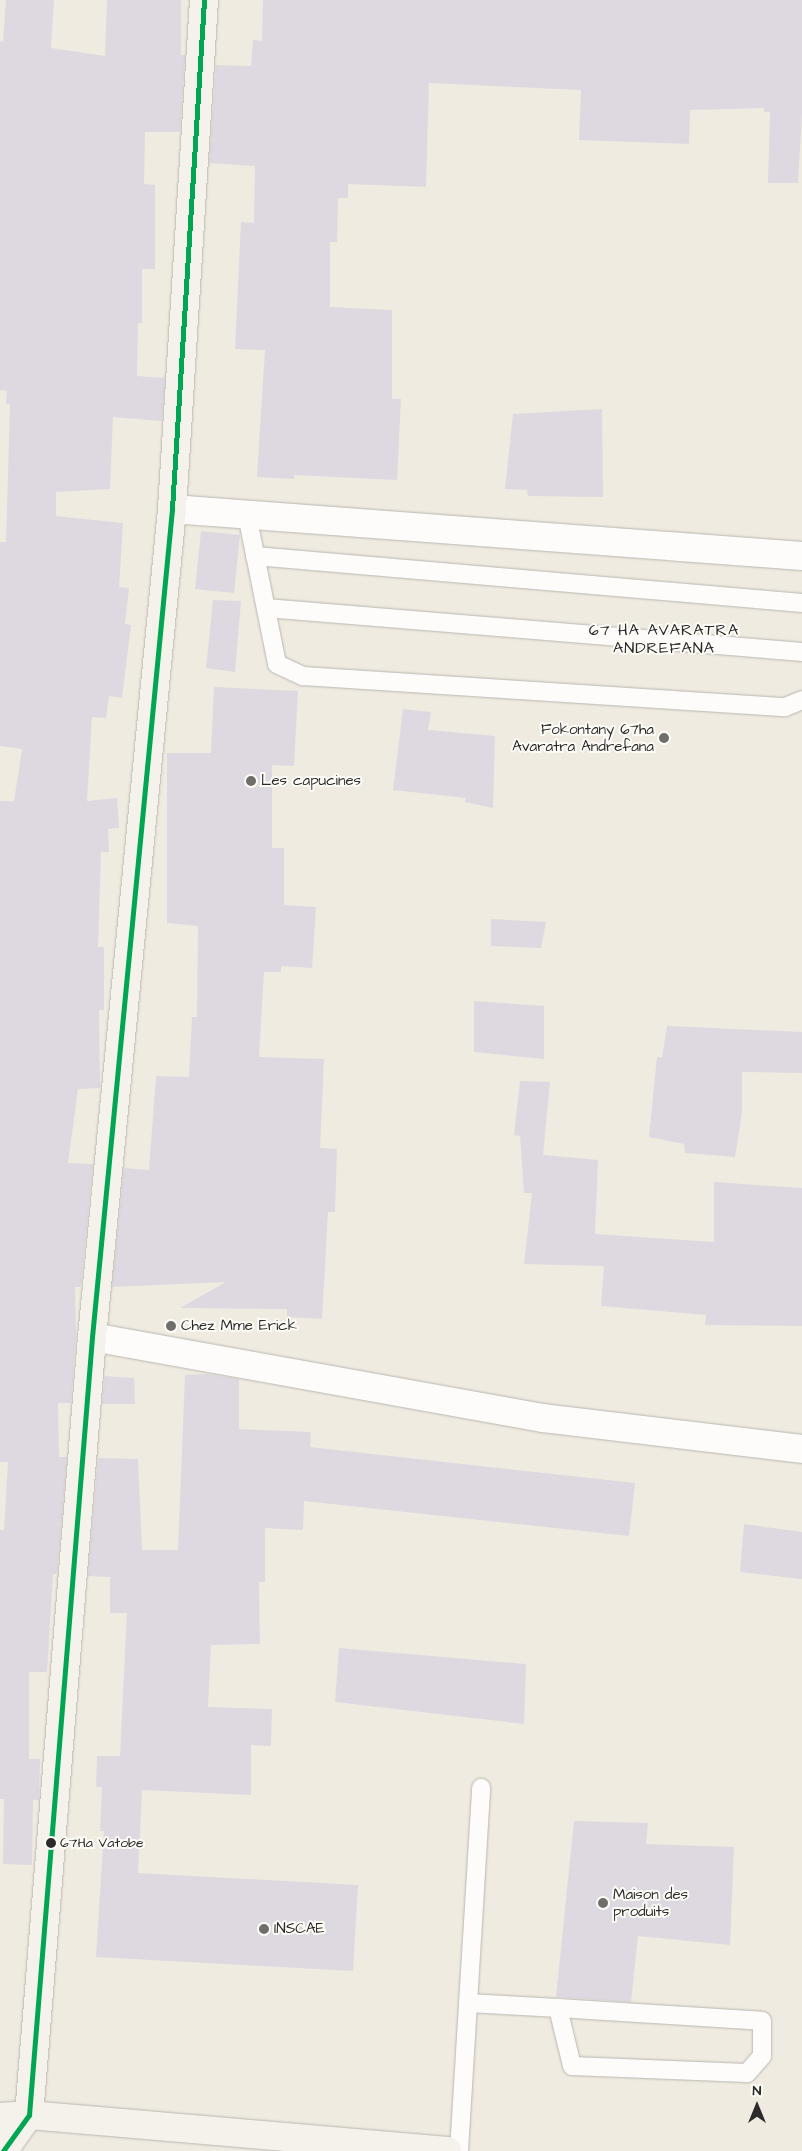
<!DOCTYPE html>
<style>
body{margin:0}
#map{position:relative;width:802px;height:2151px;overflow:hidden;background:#efebe1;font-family:"Architects Daughter",sans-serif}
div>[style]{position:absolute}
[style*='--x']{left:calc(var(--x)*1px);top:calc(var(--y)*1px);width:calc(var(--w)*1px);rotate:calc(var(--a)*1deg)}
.building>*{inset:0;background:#ded9e0}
.roads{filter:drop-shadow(0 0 1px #b9b6b0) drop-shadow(0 0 1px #b9b6b0)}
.lane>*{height:18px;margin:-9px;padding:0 9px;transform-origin:9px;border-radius:9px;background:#fdfcfa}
.street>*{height:28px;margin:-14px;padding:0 14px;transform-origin:14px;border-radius:14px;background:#fdfcfa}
.secondary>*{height:28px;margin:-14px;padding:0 14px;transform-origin:14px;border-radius:14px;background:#f5f2ec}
.bus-1>*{height:5px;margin:-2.5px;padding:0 2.5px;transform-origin:2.5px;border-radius:2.5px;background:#00a651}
.dots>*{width:14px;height:14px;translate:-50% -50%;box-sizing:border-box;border:2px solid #fdfcf7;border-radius:50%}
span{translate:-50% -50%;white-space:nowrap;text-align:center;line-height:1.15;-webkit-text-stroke:4px #fdfcf7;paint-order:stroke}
.bus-label{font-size:14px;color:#2b2b2b}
.left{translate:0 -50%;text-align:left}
.poi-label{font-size:15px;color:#2b2b2b}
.right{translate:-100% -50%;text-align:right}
.neighbourhood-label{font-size:16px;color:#2b2b2b;letter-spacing:1px}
.north{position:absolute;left:732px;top:2081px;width:50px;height:50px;-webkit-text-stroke:4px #fdfcf7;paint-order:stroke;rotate:0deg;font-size:14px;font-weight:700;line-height:20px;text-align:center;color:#2b2b2b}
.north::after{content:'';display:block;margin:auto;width:18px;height:22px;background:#2b2b2b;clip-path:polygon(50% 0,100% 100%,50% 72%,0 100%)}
</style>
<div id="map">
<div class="building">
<i style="clip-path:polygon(6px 0,54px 0,51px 48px,105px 56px,107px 0,181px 0,181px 55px,185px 55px,180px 132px,145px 132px,144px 184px,155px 185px,155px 269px,142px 269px,142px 323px,138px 323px,137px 376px,165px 378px,162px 421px,113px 417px,110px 489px,56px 492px,56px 516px,123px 523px,119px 587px,129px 588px,125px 624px,131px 625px,122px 698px,109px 696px,106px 718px,92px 717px,87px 801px,117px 798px,119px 828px,108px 829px,109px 852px,101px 852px,98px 947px,104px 947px,104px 1010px,99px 1010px,100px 1088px,78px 1089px,68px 1163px,93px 1164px,81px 1287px,75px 1287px,76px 1336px,71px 1403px,58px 1403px,59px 1457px,67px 1457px,57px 1574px,53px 1574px,47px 1672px,29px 1672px,29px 1759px,40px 1759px,39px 1800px,33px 1800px,32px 1865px,3px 1864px,4px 1799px,0 1799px,0 1530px,4px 1530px,8px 1462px,0 1462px,0 801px,14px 801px,22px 749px,0 746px,0 542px,6px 542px,10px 404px,6px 404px,7px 391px,0 390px,0 41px,3px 42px)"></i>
<i style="clip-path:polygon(263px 0,802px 0,802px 115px,798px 183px,768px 183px,770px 112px,764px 112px,764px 108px,690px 110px,689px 144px,579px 140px,581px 90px,429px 83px,426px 187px,348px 184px,348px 198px,338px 198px,337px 242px,330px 242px,330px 307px,392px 310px,392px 399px,401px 399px,397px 480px,294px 475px,294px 479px,257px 477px,265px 350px,235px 349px,241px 222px,254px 223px,255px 166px,209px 163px,216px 65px,251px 66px,253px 40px,262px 41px)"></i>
<i style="clip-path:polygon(602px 409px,603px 497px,528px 496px,527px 490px,505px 489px,513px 414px)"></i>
<i style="clip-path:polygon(201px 531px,240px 535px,234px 593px,195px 589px)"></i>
<i style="clip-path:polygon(213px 600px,241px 601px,235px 672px,206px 668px)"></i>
<i style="clip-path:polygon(214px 687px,298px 691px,294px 766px,272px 765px,272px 848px,284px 848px,284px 905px,316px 907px,312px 968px,281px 966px,281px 972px,264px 972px,259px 1057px,324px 1059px,320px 1148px,337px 1149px,335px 1212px,328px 1212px,322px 1319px,287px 1317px,287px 1309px,180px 1308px,226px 1282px,112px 1287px,124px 1168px,149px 1170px,156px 1076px,189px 1077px,192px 1017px,197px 1017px,198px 926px,167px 923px,167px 753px,211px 753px)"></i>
<i style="clip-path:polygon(403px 709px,431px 712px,428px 730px,495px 736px,493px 808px,465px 802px,466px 798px,393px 790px)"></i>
<i style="clip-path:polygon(491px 919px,546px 922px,541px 948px,491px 946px)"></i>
<i style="clip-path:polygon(474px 1001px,544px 1006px,544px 1059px,474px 1052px)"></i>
<i style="clip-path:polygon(667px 1026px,802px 1032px,802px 1073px,742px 1072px,742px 1113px,735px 1157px,685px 1153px,684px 1144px,649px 1137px,657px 1057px,662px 1058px)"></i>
<i style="clip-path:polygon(520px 1081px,550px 1082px,543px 1155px,598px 1160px,595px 1234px,714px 1242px,714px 1182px,802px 1188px,802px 1326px,705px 1325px,706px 1315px,601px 1306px,604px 1266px,524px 1264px,532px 1193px,524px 1193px,520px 1136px,514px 1135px)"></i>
<i style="clip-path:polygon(207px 1374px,239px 1379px,239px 1429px,311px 1432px,310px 1447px,635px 1483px,629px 1536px,304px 1501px,303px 1530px,265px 1528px,265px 1582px,259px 1582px,260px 1644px,211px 1645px,208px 1707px,272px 1709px,271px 1746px,251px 1745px,251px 1795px,142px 1790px,138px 1873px,358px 1885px,353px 1971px,96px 1957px,104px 1831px,100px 1831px,102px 1787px,96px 1787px,97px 1756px,120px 1756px,127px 1613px,110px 1613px,110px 1577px,88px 1576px,98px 1458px,138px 1459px,142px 1550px,178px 1550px,185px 1375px)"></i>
<i style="clip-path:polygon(105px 1376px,134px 1378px,135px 1404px,102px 1404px)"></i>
<i style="clip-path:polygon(744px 1524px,802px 1532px,802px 1579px,740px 1572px)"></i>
<i style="clip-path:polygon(339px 1648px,526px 1664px,524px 1724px,335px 1702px)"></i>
<i style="clip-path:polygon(574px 1821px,648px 1823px,646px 1844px,734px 1847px,730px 1945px,638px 1936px,631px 2002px,556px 1997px)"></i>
</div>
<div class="roads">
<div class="lane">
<i style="--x:247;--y:515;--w:152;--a:78.6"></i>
<i style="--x:277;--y:664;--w:29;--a:25"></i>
<i style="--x:303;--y:676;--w:483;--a:3.7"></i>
<i style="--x:785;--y:707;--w:18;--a:-22"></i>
<i style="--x:255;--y:556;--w:549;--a:4.91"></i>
<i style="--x:266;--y:608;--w:538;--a:4.69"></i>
<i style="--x:468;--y:2003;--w:90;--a:3.2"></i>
<i style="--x:558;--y:2008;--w:204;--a:3.6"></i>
<i style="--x:762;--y:2021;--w:35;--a:90"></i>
<i style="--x:762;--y:2056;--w:23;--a:131"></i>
<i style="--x:747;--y:2073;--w:175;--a:-177.7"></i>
<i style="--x:572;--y:2066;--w:60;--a:-103.6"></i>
<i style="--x:459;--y:2151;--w:364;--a:-86.5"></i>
</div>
<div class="street">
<i style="--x:172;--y:509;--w:632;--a:4.27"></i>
<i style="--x:92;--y:1337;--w:458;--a:10.2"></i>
<i style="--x:543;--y:1418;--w:261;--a:6.8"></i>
</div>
<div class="secondary">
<i style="--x:0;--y:2117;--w:29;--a:-4"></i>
<i style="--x:29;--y:2115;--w:420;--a:4.9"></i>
<i style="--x:3;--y:2151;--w:44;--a:-54.2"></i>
<i style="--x:29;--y:2115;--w:781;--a:-85.37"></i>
<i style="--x:92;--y:1337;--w:832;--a:-84.48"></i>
<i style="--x:172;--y:509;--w:510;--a:-86.4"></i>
</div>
</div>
<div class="bus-1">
<i style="--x:3;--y:2151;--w:44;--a:-54.2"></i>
<i style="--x:29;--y:2115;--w:781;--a:-85.37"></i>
<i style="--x:92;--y:1337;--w:832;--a:-84.48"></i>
<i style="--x:172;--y:509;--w:510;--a:-86.4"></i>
</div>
<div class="dots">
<i style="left:664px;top:738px;background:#706e6b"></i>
<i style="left:251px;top:781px;background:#706e6b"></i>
<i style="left:171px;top:1326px;background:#706e6b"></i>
<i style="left:51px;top:1843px;background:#2b2b2b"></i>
<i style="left:603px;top:1903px;background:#706e6b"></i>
<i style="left:264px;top:1929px;background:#706e6b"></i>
</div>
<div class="bus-label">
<span class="left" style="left:60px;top:1843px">67Ha Vatobe</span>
</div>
<div class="poi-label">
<span class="right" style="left:654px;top:738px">Fokontany 67ha<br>Avaratra Andrefana</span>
<span class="left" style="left:261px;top:781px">Les capucines</span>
<span class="left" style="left:181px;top:1326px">Chez Mme Erick</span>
<span class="left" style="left:613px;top:1903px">Maison des<br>produits</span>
<span class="left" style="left:274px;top:1929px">INSCAE</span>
</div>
<div class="neighbourhood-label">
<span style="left:664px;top:639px">67 HA AVARATRA<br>ANDREFANA</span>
</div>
<div class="north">N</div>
</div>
